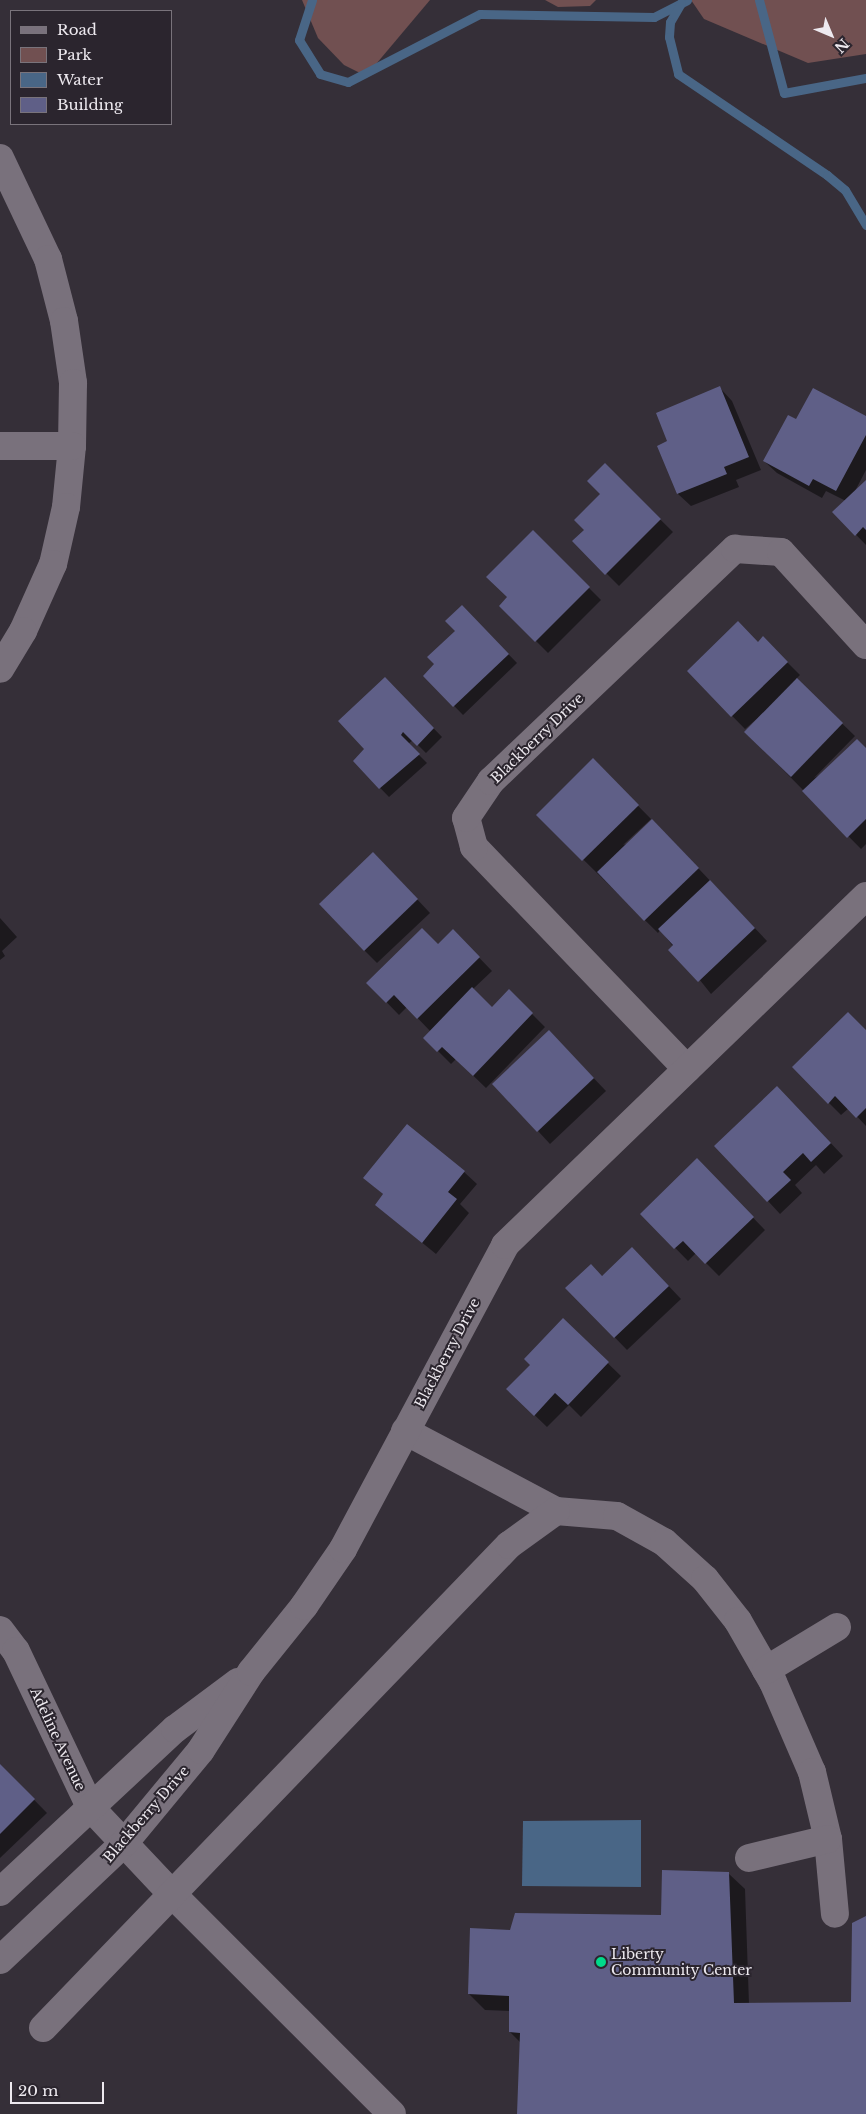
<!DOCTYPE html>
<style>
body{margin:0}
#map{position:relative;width:866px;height:2114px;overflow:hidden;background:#352f38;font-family:"Libre Baskerville",serif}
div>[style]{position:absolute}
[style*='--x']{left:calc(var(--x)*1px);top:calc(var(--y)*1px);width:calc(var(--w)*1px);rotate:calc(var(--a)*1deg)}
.green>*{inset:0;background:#715051}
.water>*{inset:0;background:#496686}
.shadow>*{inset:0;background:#0007}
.stream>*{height:9px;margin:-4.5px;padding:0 4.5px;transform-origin:4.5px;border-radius:4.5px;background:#496686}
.building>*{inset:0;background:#5f5f87}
.minor>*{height:28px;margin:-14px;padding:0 14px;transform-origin:14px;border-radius:14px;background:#79717c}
.dots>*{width:14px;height:14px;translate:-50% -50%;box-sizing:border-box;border:2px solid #2b252e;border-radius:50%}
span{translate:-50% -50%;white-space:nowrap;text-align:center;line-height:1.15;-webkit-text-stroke:4px #2b252e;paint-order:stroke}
.street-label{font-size:14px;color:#ede9ef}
.poi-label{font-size:14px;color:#ede9ef}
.left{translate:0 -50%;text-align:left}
.legend{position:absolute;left:10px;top:10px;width:162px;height:115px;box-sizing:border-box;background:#2b252e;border:1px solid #79737b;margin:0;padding:6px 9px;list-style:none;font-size:15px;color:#ede9ef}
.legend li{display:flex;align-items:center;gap:10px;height:25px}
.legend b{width:25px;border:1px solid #79737b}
.north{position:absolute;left:806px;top:10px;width:50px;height:50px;-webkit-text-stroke:4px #2b252e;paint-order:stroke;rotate:135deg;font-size:14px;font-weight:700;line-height:20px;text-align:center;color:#ede9ef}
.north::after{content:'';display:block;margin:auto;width:18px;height:22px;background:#ede9ef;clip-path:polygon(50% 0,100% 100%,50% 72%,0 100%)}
.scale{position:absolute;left:10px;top:2082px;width:94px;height:22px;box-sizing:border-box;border:2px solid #ede9ef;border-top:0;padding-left:6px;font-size:15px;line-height:18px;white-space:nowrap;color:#ede9ef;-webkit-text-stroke:4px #2b252e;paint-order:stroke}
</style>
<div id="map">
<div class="green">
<i style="clip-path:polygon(302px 0,430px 0,366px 76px,344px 65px,318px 38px)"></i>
<i style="clip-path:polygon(545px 0,596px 0,590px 6px,558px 7px)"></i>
<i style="clip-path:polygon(691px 0,866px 0,866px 54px,808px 63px,704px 19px)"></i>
</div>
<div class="water">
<i style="clip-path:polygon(641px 1820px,641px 1887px,522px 1886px,523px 1821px)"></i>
</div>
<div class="shadow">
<i style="clip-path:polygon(720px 388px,732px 401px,761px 470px,736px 480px,739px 487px,691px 506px,678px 494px,659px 446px,669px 442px)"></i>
<i style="clip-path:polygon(866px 418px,866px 470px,854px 493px,866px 482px,866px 545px,834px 512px,846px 501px,826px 491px,822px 498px,777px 473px,764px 461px,797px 421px)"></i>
<i style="clip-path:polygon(605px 465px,673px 532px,619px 586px,574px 541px,585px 530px,601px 494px)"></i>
<i style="clip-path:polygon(533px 532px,601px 600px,548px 653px,501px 606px,509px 597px)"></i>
<i style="clip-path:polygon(462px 607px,517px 663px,463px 715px,425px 676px,436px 664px,457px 631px)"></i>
<i style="clip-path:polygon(763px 638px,800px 675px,796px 679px,855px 736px,814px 778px,866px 749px,866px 844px,861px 849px,746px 732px,777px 701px,745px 729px,688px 671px,758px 643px)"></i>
<i style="clip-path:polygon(385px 678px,442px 737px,426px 753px,413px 740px,408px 744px,427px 763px,389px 797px,354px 761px,366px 749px)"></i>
<i style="clip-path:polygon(593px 760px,651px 819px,623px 845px,665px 833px,767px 941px,711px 994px,660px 930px,658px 933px,538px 815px)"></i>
<i style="clip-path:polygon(386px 866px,430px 913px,377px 963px,364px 950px)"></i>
<i style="clip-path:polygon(0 918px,17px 937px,2px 951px,5px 956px,0 960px)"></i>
<i style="clip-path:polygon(466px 944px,492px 971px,473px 989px,492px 1008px,509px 991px,545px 1027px,486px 1088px,456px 1059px,451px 1064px,425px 1038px,431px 1032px,407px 1007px,399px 1015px,368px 983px,438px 946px)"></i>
<i style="clip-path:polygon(866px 1032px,866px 1126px,849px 1108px,841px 1115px,793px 1067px)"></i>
<i style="clip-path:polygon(562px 1045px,606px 1091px,550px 1144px,538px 1131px)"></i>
<i style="clip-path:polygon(790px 1100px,843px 1156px,824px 1174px,816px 1165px,795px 1185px,802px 1193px,780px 1214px,768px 1201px)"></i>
<i style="clip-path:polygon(697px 1160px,765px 1230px,719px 1276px,696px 1253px,688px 1261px,642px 1214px)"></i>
<i style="clip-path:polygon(464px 1172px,477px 1184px,460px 1204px,469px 1213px,436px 1254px,376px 1205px,384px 1195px,365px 1178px)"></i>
<i style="clip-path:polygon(645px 1261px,681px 1299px,627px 1350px,567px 1288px)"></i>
<i style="clip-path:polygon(563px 1320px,621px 1376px,581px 1417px,569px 1405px,547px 1427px,521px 1402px,532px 1365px)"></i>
<i style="clip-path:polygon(0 1765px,47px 1813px,0 1858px)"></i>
<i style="clip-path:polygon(728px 1873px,745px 1889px,749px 2004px,852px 2003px,866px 1917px,866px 2114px,518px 2114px,521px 2043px,510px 2032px,510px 2011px,485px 2010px,469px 1994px,511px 1932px,662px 1917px)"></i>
</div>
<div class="stream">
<i style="--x:312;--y:0;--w:42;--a:108"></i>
<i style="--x:299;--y:40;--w:40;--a:58"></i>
<i style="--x:320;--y:74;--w:29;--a:16"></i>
<i style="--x:348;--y:82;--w:148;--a:-27.3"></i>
<i style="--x:480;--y:14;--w:174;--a:1"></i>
<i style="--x:654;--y:17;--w:37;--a:-27"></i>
<i style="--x:759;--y:0;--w:96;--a:75"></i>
<i style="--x:784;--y:93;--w:83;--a:-10.4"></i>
<i style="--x:681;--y:3;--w:22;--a:120"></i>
<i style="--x:670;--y:22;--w:15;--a:94"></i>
<i style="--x:669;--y:37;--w:38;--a:76"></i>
<i style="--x:678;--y:74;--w:180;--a:34.1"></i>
<i style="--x:827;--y:175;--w:23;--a:40"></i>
<i style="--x:845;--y:190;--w:41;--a:59"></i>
</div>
<div class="building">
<i style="clip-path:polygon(720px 386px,749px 457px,724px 467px,727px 474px,677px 494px,657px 446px,667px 441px,656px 413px)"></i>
<i style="clip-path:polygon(813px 388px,866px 416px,866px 435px,836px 491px,813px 479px,809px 486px,763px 461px,788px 415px,796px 419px)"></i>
<i style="clip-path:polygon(605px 463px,661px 519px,605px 575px,572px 541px,584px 530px,574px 520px,600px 494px,587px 481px)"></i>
<i style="clip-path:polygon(866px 480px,866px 530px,863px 527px,855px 536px,832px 512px)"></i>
<i style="clip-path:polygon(533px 530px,590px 587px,535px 642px,499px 606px,507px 597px,486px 577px)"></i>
<i style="clip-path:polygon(462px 605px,509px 654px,453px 707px,423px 676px,434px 664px,427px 657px,455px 631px,445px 621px)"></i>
<i style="clip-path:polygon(738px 621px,758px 642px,763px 636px,788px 662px,731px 717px,687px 671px)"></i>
<i style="clip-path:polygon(385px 677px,434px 728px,417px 746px,403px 732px,401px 735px,420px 754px,379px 789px,353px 761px,364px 749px,338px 721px)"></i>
<i style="clip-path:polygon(797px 678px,843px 723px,791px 777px,744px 732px)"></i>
<i style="clip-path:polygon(857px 739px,866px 748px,866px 819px,847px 838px,802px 791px)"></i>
<i style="clip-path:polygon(593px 758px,639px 805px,582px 861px,536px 815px)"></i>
<i style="clip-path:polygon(652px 819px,699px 868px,644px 921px,597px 872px)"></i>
<i style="clip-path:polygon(373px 852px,418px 899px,364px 951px,319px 904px)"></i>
<i style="clip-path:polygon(710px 880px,755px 928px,698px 982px,668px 950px,673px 945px,658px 929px)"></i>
<i style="clip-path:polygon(422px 928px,438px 944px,453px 929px,480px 957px,417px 1019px,394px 995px,386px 1003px,366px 983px)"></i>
<i style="clip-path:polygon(472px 987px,492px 1007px,509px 989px,533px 1013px,473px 1076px,442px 1047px,437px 1052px,423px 1038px)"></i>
<i style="clip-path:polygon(848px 1012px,866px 1030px,866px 1108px,856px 1118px,835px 1096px,828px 1104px,792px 1067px)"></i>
<i style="clip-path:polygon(549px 1030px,594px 1078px,537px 1132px,492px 1084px)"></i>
<i style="clip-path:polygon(777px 1086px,831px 1143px,811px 1162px,803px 1153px,783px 1172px,791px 1180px,767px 1202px,714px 1146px)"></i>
<i style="clip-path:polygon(407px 1124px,465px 1171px,448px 1192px,457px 1199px,422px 1243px,375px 1205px,383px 1194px,363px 1178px)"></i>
<i style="clip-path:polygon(697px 1158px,754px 1217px,705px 1264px,683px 1241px,674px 1249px,640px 1214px)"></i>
<i style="clip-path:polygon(632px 1247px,669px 1286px,614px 1338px,565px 1288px,591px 1264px,602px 1276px)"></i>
<i style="clip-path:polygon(563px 1318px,609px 1362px,568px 1405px,555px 1393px,534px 1416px,506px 1389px,530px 1365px,524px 1359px)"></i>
<i style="clip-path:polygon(0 1764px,35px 1799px,0 1834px)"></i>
<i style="clip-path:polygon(662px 1870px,729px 1872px,734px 2003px,851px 2002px,852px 1923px,866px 1916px,866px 2114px,517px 2114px,520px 2033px,509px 2032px,509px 1996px,468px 1994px,470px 1928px,510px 1930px,515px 1913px,661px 1915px)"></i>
</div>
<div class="minor">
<i style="--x:0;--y:158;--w:112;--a:64.6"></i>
<i style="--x:48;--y:259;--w:64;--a:75.5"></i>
<i style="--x:64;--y:321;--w:63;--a:81.7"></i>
<i style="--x:73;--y:383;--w:63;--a:90.9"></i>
<i style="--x:72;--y:446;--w:61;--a:95.6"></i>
<i style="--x:66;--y:507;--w:58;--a:102.8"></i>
<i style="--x:53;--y:564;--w:73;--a:114.1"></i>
<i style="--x:23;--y:631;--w:44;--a:121.2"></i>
<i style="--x:0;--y:446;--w:72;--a:0"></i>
<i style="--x:687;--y:1069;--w:308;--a:-133.8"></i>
<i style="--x:474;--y:847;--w:30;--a:-105"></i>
<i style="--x:466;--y:818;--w:45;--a:-56"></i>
<i style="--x:491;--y:781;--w:337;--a:-43.6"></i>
<i style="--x:735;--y:549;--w:46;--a:3.7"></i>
<i style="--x:781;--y:552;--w:126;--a:47.6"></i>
<i style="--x:405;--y:1431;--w:171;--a:27.9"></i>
<i style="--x:556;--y:1511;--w:61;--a:4.7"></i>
<i style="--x:617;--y:1516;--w:54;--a:29"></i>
<i style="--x:664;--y:1542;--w:55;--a:42.1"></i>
<i style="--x:705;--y:1579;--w:53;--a:51.8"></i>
<i style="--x:738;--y:1621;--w:70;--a:60.2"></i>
<i style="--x:773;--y:1682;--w:98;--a:66.6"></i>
<i style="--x:812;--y:1772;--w:69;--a:76.6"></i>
<i style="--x:828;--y:1839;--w:75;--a:84.7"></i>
<i style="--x:0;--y:1630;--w:26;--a:53"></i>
<i style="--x:16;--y:1651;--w:173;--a:64.6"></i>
<i style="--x:90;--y:1807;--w:120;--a:46.7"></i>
<i style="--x:172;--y:1894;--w:311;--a:45"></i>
<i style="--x:766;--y:1670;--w:83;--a:-31.2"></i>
<i style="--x:749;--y:1858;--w:81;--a:-13.5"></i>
<i style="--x:0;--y:1892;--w:239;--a:-43"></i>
<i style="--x:175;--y:1729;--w:79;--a:-36.7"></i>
<i style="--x:0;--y:1960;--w:172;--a:-43.3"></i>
<i style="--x:125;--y:1842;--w:119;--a:-50.4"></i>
<i style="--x:201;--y:1750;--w:93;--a:-57.3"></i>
<i style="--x:251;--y:1672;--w:85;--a:-51.2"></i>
<i style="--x:304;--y:1606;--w:69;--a:-55.6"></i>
<i style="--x:343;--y:1549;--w:344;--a:-61.9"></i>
<i style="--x:505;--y:1245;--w:502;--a:-44.03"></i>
<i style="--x:43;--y:2028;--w:671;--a:-46.03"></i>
<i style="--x:509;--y:1545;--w:58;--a:-35.9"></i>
</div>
<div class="dots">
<i style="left:601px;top:1962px;background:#01d98b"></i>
</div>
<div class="street-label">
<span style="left:537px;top:738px;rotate:-44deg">Blackberry Drive</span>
<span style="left:447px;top:1353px;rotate:-62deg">Blackberry Drive</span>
<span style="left:58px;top:1739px;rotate:65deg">Adeline Avenue</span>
<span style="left:146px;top:1814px;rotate:-49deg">Blackberry Drive</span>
</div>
<div class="poi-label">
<span class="left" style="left:611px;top:1962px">Liberty<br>Community Center</span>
</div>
<ul class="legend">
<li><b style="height:6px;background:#79717c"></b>Road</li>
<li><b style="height:14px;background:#715051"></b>Park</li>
<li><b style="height:14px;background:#496686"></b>Water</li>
<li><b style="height:14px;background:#5f5f87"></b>Building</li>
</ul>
<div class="north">N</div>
<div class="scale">20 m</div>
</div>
